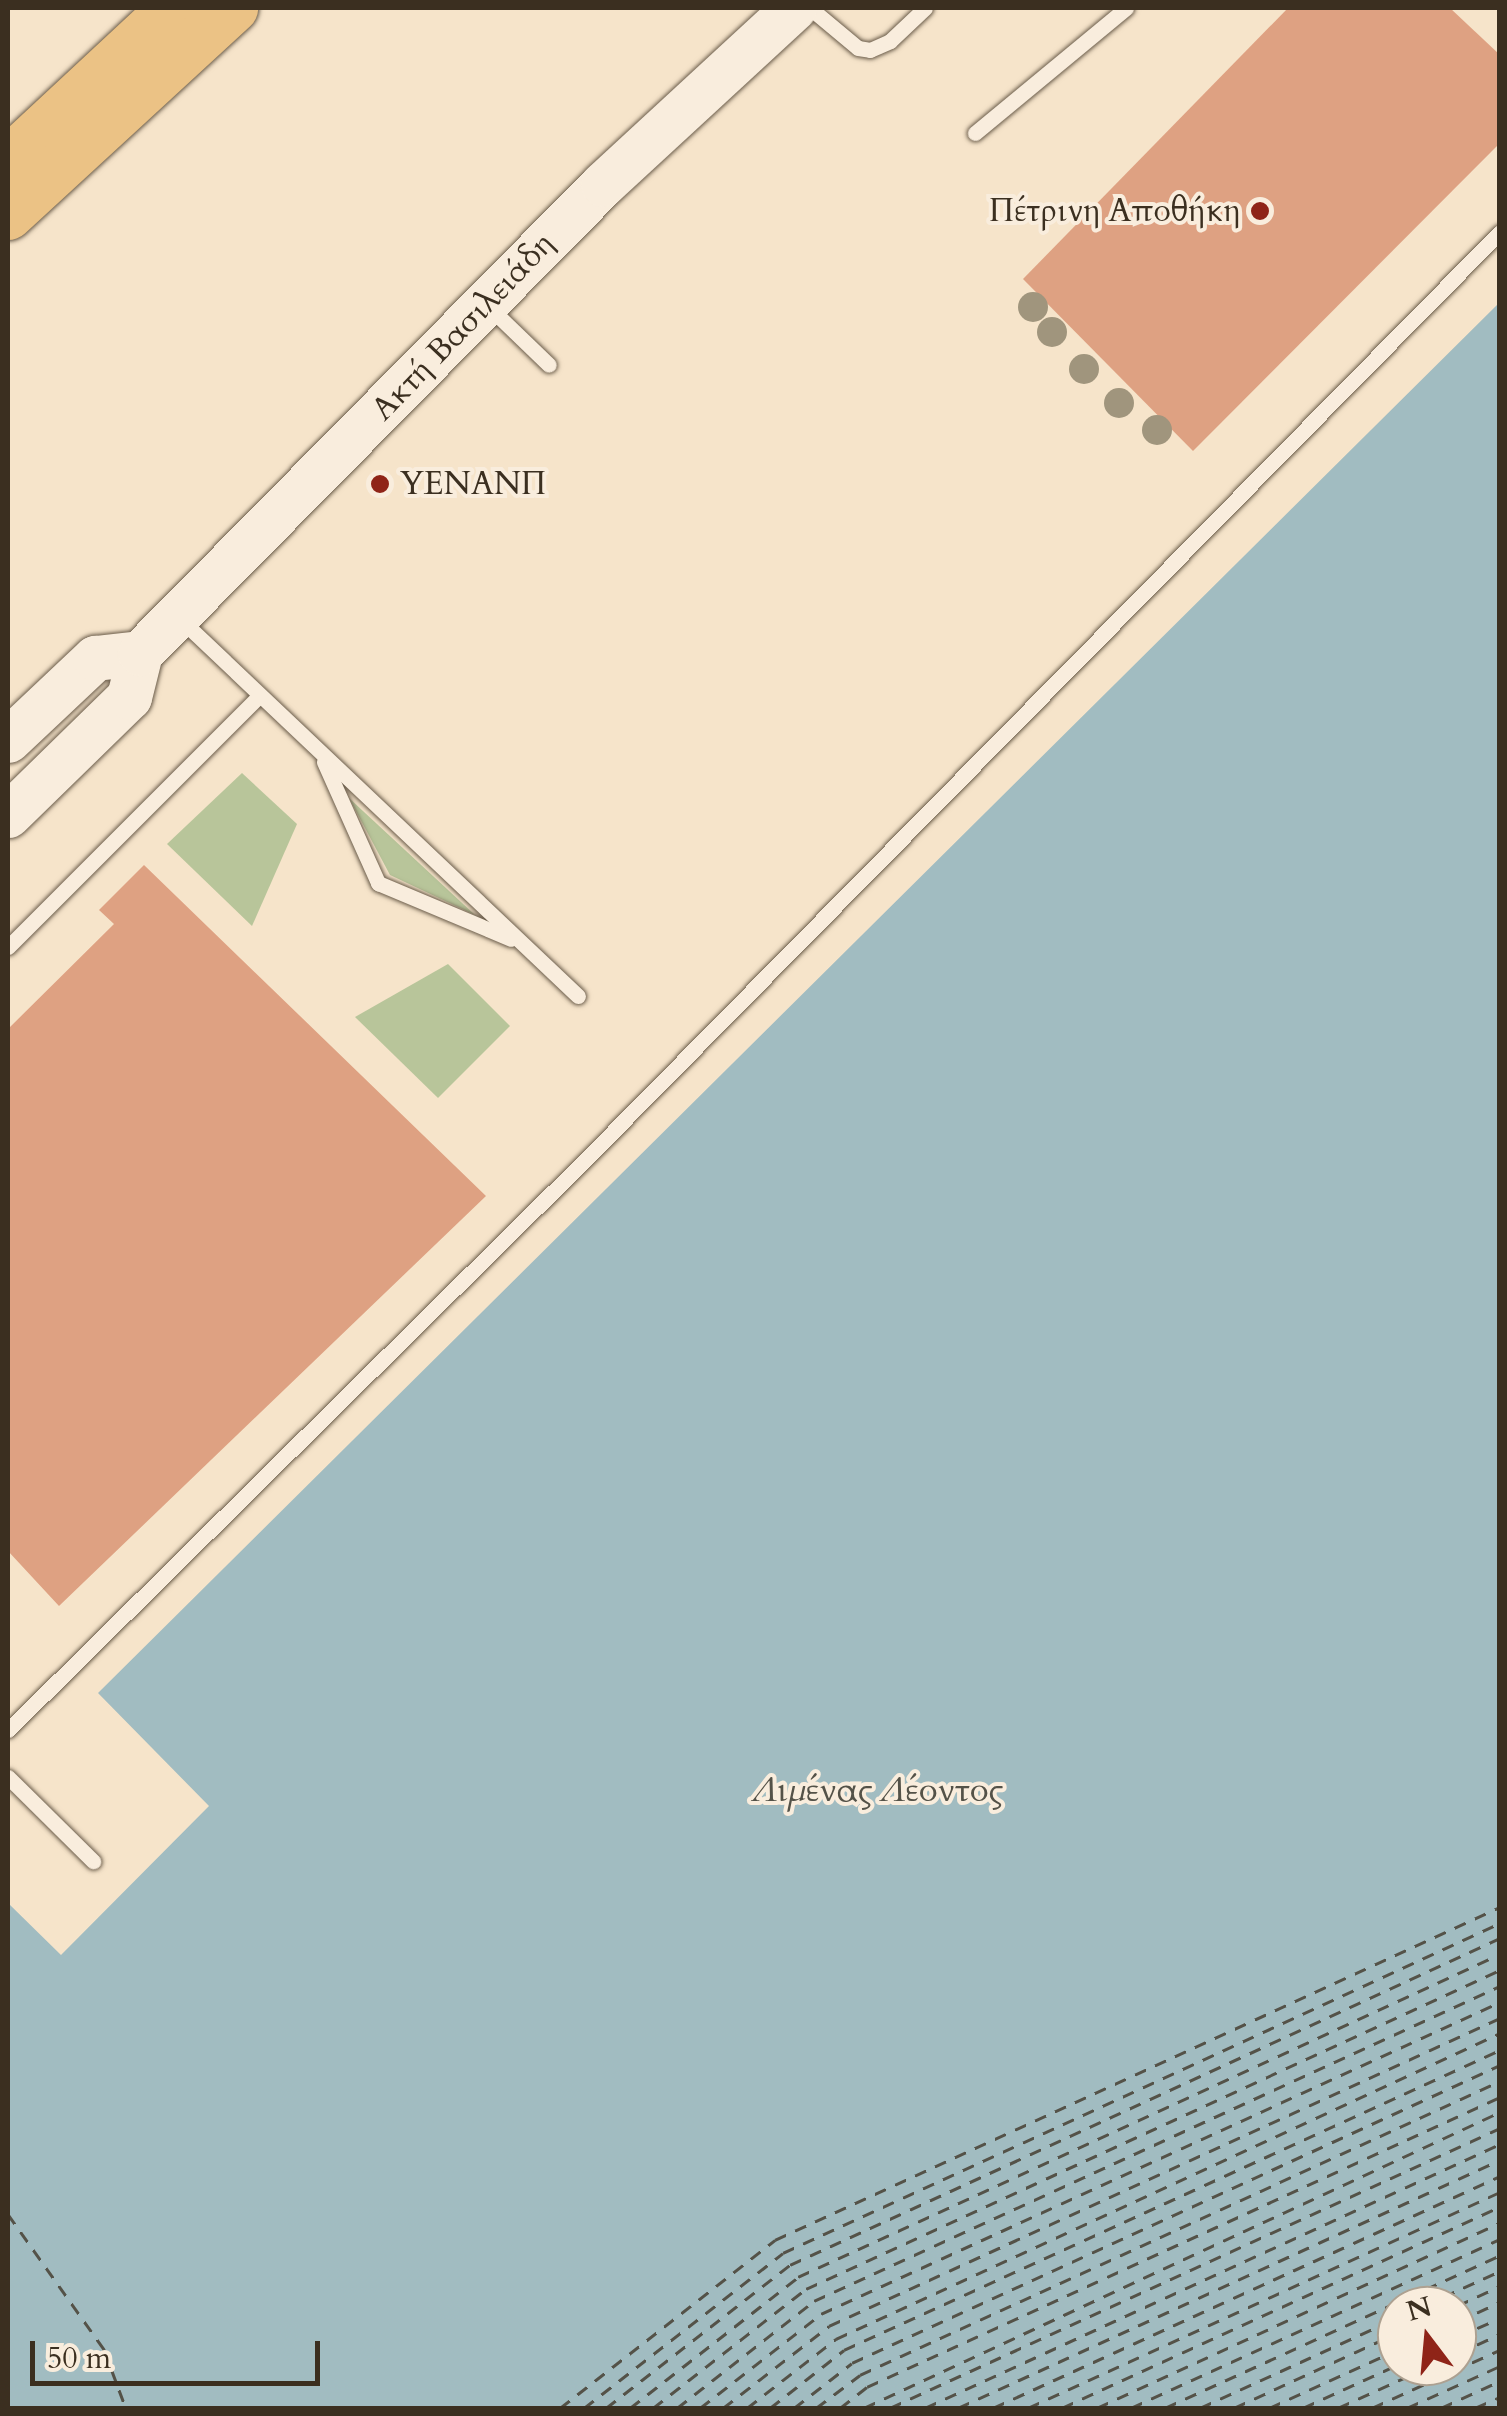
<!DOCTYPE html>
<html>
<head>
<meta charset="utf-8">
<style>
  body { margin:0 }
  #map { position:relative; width:1507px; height:2416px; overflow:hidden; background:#f6e4ca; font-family:Cardo,serif }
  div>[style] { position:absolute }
  .green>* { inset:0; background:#b8c59a }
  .water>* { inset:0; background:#a1bcc1 }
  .ferry>* { height:2.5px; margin-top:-1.25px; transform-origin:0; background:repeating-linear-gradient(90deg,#545248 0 12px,transparent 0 22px) }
  .building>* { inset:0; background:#dea182 }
  .roads { filter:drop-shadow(0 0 2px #6a5c4a) drop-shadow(0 0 2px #6a5c4a) }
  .lane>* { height:15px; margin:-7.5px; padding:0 7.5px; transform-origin:7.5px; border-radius:7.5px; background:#f9eddd }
  .secondary>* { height:45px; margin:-22.5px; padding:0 22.5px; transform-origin:22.5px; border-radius:22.5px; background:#f9eddd }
  .primary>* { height:50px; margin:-25px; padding:0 25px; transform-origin:25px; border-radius:25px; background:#ebc285 }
  .trees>* { width:30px; height:30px; margin:-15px; border-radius:50%; background:#a0957d }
  .dots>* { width:28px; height:28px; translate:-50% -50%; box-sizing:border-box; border:5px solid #f9eddd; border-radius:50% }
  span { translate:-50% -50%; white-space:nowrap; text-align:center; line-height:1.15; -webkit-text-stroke:8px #f9eddd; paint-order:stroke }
  .poi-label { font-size:32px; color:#3b2f20 }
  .right { translate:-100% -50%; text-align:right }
  .left { translate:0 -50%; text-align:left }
  .street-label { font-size:32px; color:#3b2f20 }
  .water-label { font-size:35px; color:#545248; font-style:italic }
  .frame { position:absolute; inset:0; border:10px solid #3b2f20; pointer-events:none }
  .north { position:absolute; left:1377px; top:2286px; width:100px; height:100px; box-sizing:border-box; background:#f9eddd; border:2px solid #ada191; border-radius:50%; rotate:344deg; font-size:28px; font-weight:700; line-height:40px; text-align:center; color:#3b2f20 }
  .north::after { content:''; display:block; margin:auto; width:35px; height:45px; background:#8f2418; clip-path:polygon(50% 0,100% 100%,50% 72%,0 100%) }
  .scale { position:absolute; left:30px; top:2341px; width:290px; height:45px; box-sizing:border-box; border:5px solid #3b2f20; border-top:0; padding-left:12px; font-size:30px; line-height:35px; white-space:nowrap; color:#3b2f20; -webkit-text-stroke:8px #f9eddd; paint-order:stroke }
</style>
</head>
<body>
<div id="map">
  <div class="green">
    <div style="clip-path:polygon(242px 773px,297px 824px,252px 926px,167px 844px)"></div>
    <div style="clip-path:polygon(349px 798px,475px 915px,390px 875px)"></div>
    <div style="clip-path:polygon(448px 964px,510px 1026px,438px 1098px,355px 1017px)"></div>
  </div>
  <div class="water">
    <div style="clip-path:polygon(evenodd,1499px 303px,1499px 2408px,8px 2408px,8px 1903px,61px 1955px,209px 1806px,98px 1693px,1499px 303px,1397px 2306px,1457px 2306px,1457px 2366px,1397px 2366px,1397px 2306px)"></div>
  </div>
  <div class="ferry">
    <div style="left:8px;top:2214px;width:166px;rotate:54.6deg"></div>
    <div style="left:104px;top:2349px;width:63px;rotate:69.6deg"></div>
    <div style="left:1423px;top:2306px;width:85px;rotate:-24.4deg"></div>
    <div style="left:1457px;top:2306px;width:47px;rotate:-24.9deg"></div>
    <div style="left:1457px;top:2322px;width:47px;rotate:-24.9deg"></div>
    <div style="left:1457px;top:2337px;width:47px;rotate:-23.8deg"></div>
    <div style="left:1457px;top:2354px;width:47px;rotate:-24.9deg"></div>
    <div style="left:560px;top:2408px;width:273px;rotate:-38deg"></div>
    <div style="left:775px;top:2240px;width:798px;rotate:-24.67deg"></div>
    <div style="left:584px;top:2408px;width:252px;rotate:-37.9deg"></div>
    <div style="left:783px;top:2253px;width:789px;rotate:-24.71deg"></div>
    <div style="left:606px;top:2408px;width:233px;rotate:-37.9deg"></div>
    <div style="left:790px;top:2265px;width:782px;rotate:-24.73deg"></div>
    <div style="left:630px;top:2408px;width:213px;rotate:-37.9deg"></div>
    <div style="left:798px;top:2277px;width:773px;rotate:-24.71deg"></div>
    <div style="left:653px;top:2408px;width:194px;rotate:-37.9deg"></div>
    <div style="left:806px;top:2289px;width:764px;rotate:-24.69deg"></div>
    <div style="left:677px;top:2408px;width:174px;rotate:-38deg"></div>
    <div style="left:814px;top:2301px;width:755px;rotate:-24.66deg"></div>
    <div style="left:700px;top:2408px;width:153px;rotate:-37.8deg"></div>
    <div style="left:821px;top:2314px;width:747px;rotate:-24.68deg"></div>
    <div style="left:723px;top:2408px;width:134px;rotate:-37.7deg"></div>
    <div style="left:829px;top:2326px;width:738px;rotate:-24.66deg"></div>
    <div style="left:747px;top:2408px;width:113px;rotate:-37.8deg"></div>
    <div style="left:836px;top:2339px;width:731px;rotate:-24.74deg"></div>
    <div style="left:770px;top:2408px;width:94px;rotate:-38.1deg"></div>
    <div style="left:844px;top:2350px;width:721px;rotate:-24.58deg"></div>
    <div style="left:794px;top:2408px;width:73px;rotate:-37.8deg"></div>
    <div style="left:852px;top:2363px;width:713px;rotate:-24.7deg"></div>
    <div style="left:816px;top:2408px;width:55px;rotate:-36.9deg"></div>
    <div style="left:860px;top:2375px;width:704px;rotate:-24.67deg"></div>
    <div style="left:840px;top:2408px;width:34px;rotate:-38deg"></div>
    <div style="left:867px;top:2387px;width:696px;rotate:-24.61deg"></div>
    <div style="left:864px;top:2408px;width:702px;rotate:-24.96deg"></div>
    <div style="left:890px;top:2408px;width:671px;rotate:-24.66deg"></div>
    <div style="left:925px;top:2408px;width:633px;rotate:-24.66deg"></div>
    <div style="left:958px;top:2408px;width:596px;rotate:-24.59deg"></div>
    <div style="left:993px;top:2408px;width:558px;rotate:-24.59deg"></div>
    <div style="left:1028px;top:2408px;width:519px;rotate:-24.59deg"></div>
    <div style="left:1062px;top:2408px;width:482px;rotate:-24.7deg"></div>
    <div style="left:1097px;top:2408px;width:443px;rotate:-24.7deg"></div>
    <div style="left:1131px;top:2408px;width:406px;rotate:-24.6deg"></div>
    <div style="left:1165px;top:2408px;width:368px;rotate:-24.5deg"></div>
    <div style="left:1200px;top:2408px;width:217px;rotate:-24.6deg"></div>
    <div style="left:1234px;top:2408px;width:179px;rotate:-24.7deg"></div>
    <div style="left:1269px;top:2408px;width:141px;rotate:-24.4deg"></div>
    <div style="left:1303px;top:2408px;width:103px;rotate:-24.6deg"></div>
    <div style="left:1338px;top:2408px;width:101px;rotate:-24.5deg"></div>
    <div style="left:1372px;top:2408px;width:141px;rotate:-24.4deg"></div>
    <div style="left:1407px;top:2408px;width:102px;rotate:-24.3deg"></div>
    <div style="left:1441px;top:2408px;width:65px;rotate:-24.6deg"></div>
    <div style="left:1475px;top:2408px;width:27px;rotate:-24deg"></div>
  </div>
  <div class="building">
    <div style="clip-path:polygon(1288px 8px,1450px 8px,1500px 55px,1500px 143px,1193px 451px,1023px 279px)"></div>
    <div style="clip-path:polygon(144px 865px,486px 1196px,59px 1606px,8px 1551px,8px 1029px,114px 924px,99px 910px)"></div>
  </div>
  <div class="roads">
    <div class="lane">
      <div style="left:810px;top:8px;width:62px;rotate:39.8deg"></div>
      <div style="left:858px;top:48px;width:12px;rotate:9deg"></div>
      <div style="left:870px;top:50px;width:22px;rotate:-24deg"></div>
      <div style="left:890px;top:41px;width:48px;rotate:-43.3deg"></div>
      <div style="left:975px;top:133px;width:196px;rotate:-39.6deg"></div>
      <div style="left:489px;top:307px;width:83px;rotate:44deg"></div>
      <div style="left:178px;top:617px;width:551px;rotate:43.46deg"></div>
      <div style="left:324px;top:762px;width:133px;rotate:65.9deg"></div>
      <div style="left:378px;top:883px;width:144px;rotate:22.8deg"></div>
      <div style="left:8px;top:947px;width:355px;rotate:-45deg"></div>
      <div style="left:8px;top:1730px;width:814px;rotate:-44.65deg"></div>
      <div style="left:587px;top:1158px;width:1300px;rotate:-45.41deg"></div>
      <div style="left:8px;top:1777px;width:120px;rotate:44.7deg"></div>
    </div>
    <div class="secondary">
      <div style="left:8px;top:740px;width:120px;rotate:-43.3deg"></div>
      <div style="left:95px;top:658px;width:45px;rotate:-6.3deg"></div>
      <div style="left:8px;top:815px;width:169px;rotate:-44.3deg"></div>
      <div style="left:129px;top:697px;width:45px;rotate:-76deg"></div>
      <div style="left:140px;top:653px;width:659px;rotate:-45.37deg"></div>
      <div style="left:603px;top:184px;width:260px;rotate:-42.7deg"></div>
    </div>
    <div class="primary">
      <div style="left:8px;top:162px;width:226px;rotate:-42.9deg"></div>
      <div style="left:8px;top:215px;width:306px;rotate:-42.6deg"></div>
    </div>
  </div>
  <div class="trees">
    <div style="left:1033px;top:307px"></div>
    <div style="left:1052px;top:332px"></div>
    <div style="left:1084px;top:369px"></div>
    <div style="left:1119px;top:403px"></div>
    <div style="left:1157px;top:430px"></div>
  </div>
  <div class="dots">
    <div style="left:1260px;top:211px;background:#8f2418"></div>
    <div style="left:380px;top:484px;background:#8f2418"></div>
  </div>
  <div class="poi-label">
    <span class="right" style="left:1240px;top:211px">Πέτρινη Αποθήκη</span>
    <span class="left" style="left:400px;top:484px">ΥΕΝΑΝΠ</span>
  </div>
  <div class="street-label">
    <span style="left:463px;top:327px;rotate:-46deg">Ακτή Βασιλειάδη</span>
  </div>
  <div class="water-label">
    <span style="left:879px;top:1790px">Λιμένας Λέοντος</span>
  </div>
  <div class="frame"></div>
  <div class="north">N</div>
  <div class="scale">50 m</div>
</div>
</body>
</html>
